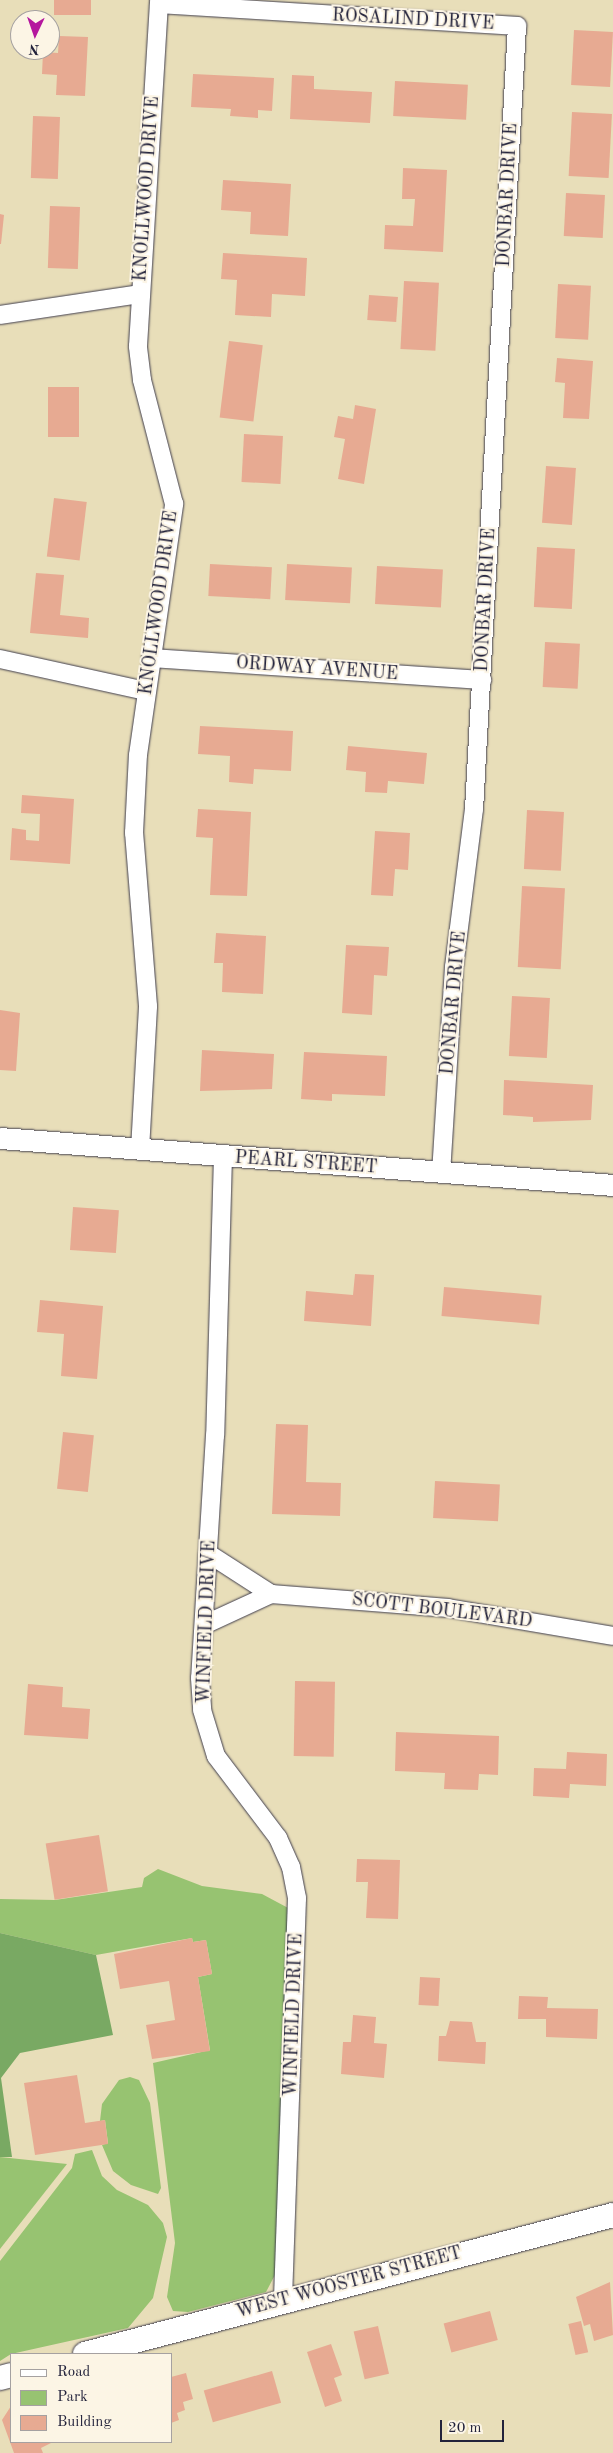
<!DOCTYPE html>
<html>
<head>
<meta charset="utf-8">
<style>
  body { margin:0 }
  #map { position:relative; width:613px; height:2453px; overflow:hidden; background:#e8deb9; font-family:"Old Standard TT",serif }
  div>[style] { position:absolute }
  .green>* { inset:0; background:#97c371 }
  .forest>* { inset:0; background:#79a963 }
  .building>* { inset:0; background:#e7aa92; transform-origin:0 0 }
  .roads { filter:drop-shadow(0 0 1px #403e4e) drop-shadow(0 0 1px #403e4e) }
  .minor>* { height:18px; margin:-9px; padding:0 9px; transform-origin:9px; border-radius:9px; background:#fff }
  .tertiary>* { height:21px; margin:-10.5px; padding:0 10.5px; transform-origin:10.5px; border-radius:10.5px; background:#fff }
  .secondary>* { height:24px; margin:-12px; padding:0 12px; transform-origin:12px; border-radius:12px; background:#fff }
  span { translate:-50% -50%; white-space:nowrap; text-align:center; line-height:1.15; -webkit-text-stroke:4px #fcf5e5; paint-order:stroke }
  .street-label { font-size:18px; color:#22223b }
  .legend { position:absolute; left:10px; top:2353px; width:162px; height:90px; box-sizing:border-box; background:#fcf5e5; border:1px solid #a5a1a1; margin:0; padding:6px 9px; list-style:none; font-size:15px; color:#22223b }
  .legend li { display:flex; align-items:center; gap:10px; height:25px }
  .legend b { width:25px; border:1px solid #a5a1a1 }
  .north { position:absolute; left:10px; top:10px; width:50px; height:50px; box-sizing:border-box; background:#fcf5e5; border:1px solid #a5a1a1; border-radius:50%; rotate:183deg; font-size:14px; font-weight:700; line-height:20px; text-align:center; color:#22223b }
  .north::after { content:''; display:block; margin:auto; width:18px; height:22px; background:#b5179e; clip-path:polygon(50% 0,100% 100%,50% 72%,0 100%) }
  .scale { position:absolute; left:440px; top:2420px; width:64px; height:22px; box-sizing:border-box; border:2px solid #22223b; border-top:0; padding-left:6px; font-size:15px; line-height:18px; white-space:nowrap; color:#22223b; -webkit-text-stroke:4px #fcf5e5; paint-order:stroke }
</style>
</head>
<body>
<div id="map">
  <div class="green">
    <div style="clip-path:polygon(158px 1869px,202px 1886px,262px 1894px,290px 1909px,276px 2273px,266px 2292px,188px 2312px,173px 2311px,167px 2297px,175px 2243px,153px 2063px,210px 2050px,198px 1977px,212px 1974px,206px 1940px,193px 1942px,192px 1938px,96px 1955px,0 1933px,0 1899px,55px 1900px,142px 1887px,144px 1878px)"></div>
    <div style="clip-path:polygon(130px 2077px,139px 2080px,150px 2103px,161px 2188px,158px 2194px,131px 2185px,113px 2171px,102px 2145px,108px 2143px,105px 2120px,100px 2121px,102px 2104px,119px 2080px)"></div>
    <div style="clip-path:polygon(92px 2150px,102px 2176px,117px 2190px,148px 2205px,163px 2223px,167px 2237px,153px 2298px,128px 2328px,11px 2354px,0 2361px,0 2261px,72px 2168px,75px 2154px)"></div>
    <div style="clip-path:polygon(0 2157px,67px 2164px,0 2249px)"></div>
  </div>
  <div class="forest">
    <div style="clip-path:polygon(0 1933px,96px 1955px,113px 2035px,20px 2053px,1px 2078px,12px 2157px,0 2157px)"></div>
  </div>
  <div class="building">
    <div style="left:54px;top:0;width:37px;height:15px"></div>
    <div style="left:574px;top:30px;width:39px;height:55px;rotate:3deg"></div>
    <div style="clip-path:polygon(59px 36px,88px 37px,85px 96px,56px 95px,57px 75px,42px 74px,43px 52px,58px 53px)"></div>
    <div style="clip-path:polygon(193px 74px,274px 78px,272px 111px,258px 110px,258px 118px,230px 116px,231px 109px,191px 107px)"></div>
    <div style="clip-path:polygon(292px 75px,314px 76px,314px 89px,372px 92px,370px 123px,290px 119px)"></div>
    <div style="left:395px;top:81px;width:73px;height:35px;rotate:3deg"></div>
    <div style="left:572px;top:112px;width:40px;height:64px;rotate:3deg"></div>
    <div style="left:33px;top:116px;width:27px;height:62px;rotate:2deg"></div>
    <div style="clip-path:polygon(403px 168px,447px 170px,443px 252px,384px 249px,385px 225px,413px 226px,415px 199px,402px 199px)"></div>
    <div style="clip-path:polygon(223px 180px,291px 184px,288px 236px,250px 234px,251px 212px,221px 210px)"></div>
    <div style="left:566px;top:193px;width:39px;height:43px;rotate:3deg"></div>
    <div style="left:50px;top:206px;width:30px;height:62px;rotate:2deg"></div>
    <div style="clip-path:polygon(0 214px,4px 215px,1px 244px,0 244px)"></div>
    <div style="clip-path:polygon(223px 253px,307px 258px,305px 296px,272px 294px,271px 317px,235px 315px,237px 280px,221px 279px)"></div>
    <div style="left:404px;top:281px;width:35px;height:68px;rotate:3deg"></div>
    <div style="left:558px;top:284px;width:33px;height:54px;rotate:3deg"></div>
    <div style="left:369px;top:295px;width:29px;height:25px;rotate:4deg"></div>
    <div style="left:229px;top:341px;width:34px;height:77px;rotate:7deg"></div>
    <div style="clip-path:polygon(557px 358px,593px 361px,589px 419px,563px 418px,565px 383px,555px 382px)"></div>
    <div style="left:48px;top:387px;width:31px;height:50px"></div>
    <div style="clip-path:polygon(355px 405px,376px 409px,364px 484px,338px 479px,345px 439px,334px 437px,338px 416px,353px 419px)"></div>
    <div style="left:244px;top:434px;width:39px;height:48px;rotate:3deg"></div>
    <div style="left:546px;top:466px;width:30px;height:57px;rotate:4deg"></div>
    <div style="left:54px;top:498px;width:33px;height:59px;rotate:7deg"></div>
    <div style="left:537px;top:547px;width:38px;height:60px;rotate:3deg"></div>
    <div style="left:210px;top:564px;width:62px;height:32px;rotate:3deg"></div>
    <div style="left:287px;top:564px;width:65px;height:36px;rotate:3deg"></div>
    <div style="left:377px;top:566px;width:66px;height:38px;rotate:3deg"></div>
    <div style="clip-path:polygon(36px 573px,64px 575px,60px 615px,89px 618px,88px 638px,30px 633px)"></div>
    <div style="left:545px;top:642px;width:35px;height:45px;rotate:3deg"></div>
    <div style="clip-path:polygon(200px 726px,293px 731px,291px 771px,254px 769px,253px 784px,229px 782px,230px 756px,198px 754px)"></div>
    <div style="clip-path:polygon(348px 746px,427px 753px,424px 784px,388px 781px,387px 793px,365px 792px,366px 772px,346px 770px)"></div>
    <div style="clip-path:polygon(22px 795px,74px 799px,70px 864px,10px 860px,12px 828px,26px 830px,26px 840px,39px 841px,40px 814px,21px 813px)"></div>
    <div style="clip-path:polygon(198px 809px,251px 812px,247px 896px,210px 895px,213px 838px,196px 837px)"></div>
    <div style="left:527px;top:810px;width:37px;height:59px;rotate:3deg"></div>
    <div style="clip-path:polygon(375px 831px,410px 833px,408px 870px,395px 869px,393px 896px,371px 895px)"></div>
    <div style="left:522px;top:886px;width:43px;height:81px;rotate:3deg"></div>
    <div style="clip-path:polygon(216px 933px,266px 936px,263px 994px,222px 992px,223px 963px,214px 963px)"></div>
    <div style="clip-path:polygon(346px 945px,389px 947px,387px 976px,374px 975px,372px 1015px,342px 1013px)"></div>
    <div style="left:512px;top:996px;width:38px;height:60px;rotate:3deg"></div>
    <div style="clip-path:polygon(0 1010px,20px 1013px,16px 1071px,0 1070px)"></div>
    <div style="clip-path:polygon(202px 1050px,274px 1054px,272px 1089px,200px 1091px)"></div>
    <div style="clip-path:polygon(304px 1052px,387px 1056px,385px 1096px,332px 1094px,332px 1101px,301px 1099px)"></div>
    <div style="clip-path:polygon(504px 1080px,593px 1085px,591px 1120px,533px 1122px,533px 1117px,503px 1115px)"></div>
    <div style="left:73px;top:1207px;width:46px;height:43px;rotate:4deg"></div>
    <div style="clip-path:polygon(355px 1274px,374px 1275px,371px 1326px,304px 1321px,306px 1291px,353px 1295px)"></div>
    <div style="left:444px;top:1287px;width:98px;height:29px;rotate:5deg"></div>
    <div style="clip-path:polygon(40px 1300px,103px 1306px,97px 1379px,61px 1376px,64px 1334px,37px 1332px)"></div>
    <div style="clip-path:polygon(276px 1424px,308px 1425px,306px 1482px,341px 1483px,340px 1516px,272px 1514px)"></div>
    <div style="left:63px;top:1432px;width:31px;height:57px;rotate:6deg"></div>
    <div style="left:435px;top:1481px;width:65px;height:37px;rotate:3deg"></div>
    <div style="left:295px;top:1681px;width:40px;height:75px;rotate:1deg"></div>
    <div style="clip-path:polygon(28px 1684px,63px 1687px,62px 1707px,90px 1709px,88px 1739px,24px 1735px)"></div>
    <div style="clip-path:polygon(396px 1732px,499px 1736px,498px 1775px,479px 1774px,478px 1790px,444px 1789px,445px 1773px,395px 1771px)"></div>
    <div style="clip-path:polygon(567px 1752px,607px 1754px,606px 1786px,570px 1784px,569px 1798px,533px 1796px,534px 1768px,566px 1769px)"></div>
    <div style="left:99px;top:1835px;width:57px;height:54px;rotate:81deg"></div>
    <div style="clip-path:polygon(357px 1859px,400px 1860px,398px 1919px,366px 1918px,368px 1882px,356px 1882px)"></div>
    <div style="clip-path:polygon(192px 1938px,193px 1942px,206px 1940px,212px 1974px,198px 1977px,210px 2051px,152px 2059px,146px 2025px,175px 2020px,169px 1981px,120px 1989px,114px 1954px)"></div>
    <div style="left:420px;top:1977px;width:20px;height:28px;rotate:3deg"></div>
    <div style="clip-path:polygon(519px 1996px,548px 1997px,547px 2008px,598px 2009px,597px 2039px,546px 2037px,546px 2019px,518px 2019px)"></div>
    <div style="clip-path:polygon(353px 2015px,376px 2017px,374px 2043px,387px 2044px,384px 2078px,341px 2074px,343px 2042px,351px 2042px)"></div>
    <div style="clip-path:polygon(450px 2021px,472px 2022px,476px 2042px,486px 2042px,485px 2064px,438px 2061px,439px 2036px,446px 2036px)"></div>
    <div style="clip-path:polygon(77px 2075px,85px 2123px,105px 2120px,108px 2144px,35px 2155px,24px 2083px)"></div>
    <div style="clip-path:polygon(610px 2282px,613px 2335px,594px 2341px,590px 2324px,584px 2326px,576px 2297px)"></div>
    <div style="left:490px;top:2311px;width:30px;height:48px;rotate:75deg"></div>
    <div style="left:581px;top:2321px;width:32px;height:13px;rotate:77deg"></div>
    <div style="left:378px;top:2326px;width:49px;height:25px;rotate:77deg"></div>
    <div style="clip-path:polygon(331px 2344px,342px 2375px,334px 2378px,342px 2401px,325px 2407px,307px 2352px)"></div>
    <div style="left:272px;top:2371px;width:33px;height:71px;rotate:74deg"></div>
    <div style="clip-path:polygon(186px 2373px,193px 2399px,183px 2402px,185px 2410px,177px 2413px,179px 2420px,171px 2423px,171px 2377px)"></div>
    <div style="clip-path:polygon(11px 2406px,11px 2442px,53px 2442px,41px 2448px,43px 2453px,14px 2453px,2px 2420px)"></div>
  </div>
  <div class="roads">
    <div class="minor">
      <div style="left:159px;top:4px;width:359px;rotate:3.5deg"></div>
      <div style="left:517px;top:26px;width:784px;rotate:93.14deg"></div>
      <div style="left:474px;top:809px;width:159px;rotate:97.2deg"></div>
      <div style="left:454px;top:967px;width:206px;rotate:93.6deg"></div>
      <div style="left:0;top:315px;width:142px;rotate:-8.5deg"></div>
      <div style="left:151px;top:658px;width:332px;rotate:3.8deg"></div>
      <div style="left:0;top:659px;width:148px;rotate:12.4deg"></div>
      <div style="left:140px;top:1150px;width:144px;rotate:-86.8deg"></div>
      <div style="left:148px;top:1006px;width:174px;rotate:-94.6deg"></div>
      <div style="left:134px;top:833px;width:78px;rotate:-87.1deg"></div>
      <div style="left:138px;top:755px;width:254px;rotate:-81.8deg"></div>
      <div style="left:174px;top:504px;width:128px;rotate:-104.5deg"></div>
      <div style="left:142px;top:380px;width:34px;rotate:-97deg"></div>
      <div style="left:138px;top:346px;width:347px;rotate:-86.5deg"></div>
      <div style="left:223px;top:1156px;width:279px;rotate:91.6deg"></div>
      <div style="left:215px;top:1435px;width:243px;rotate:93.5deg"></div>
      <div style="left:200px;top:1678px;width:32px;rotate:86deg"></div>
      <div style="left:202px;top:1710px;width:48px;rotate:73.1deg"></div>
      <div style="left:216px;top:1756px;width:103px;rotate:52.9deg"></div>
      <div style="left:278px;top:1838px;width:32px;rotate:66deg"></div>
      <div style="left:291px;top:1867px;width:32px;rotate:79deg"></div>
      <div style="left:297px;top:1898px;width:403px;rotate:92deg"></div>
      <div style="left:271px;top:1594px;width:178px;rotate:4.5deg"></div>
      <div style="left:448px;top:1608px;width:167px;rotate:9.6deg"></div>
      <div style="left:206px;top:1624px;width:72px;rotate:-24.8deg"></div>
      <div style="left:271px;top:1594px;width:74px;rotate:-147.2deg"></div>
    </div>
    <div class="tertiary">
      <div style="left:0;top:1138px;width:615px;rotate:4.38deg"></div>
    </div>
    <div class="secondary">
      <div style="left:85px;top:2354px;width:546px;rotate:-14.75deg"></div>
      <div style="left:0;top:2378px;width:11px;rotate:-15deg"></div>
    </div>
  </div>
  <div class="street-label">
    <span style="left:413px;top:20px;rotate:3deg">ROSALIND DRIVE</span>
    <span style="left:147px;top:189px;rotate:-86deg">KNOLLWOOD DRIVE</span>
    <span style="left:508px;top:195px;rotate:-87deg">DONBAR DRIVE</span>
    <span style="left:486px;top:600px;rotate:-87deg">DONBAR DRIVE</span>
    <span style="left:159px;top:603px;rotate:-82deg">KNOLLWOOD DRIVE</span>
    <span style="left:317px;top:669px;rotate:4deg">ORDWAY AVENUE</span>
    <span style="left:454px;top:1003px;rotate:-85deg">DONBAR DRIVE</span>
    <span style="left:306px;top:1163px;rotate:4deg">PEARL STREET</span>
    <span style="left:442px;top:1611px;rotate:7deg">SCOTT BOULEVARD</span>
    <span style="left:207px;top:1622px;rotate:-88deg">WINFIELD DRIVE</span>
    <span style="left:294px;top:2015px;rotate:-88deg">WINFIELD DRIVE</span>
    <span style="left:349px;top:2283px;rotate:-15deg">WEST WOOSTER STREET</span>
  </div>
  <ul class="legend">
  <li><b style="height:6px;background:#fff"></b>Road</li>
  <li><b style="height:14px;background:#97c371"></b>Park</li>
  <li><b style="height:14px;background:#e7aa92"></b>Building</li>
  </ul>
  <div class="north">N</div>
  <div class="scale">20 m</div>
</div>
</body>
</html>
